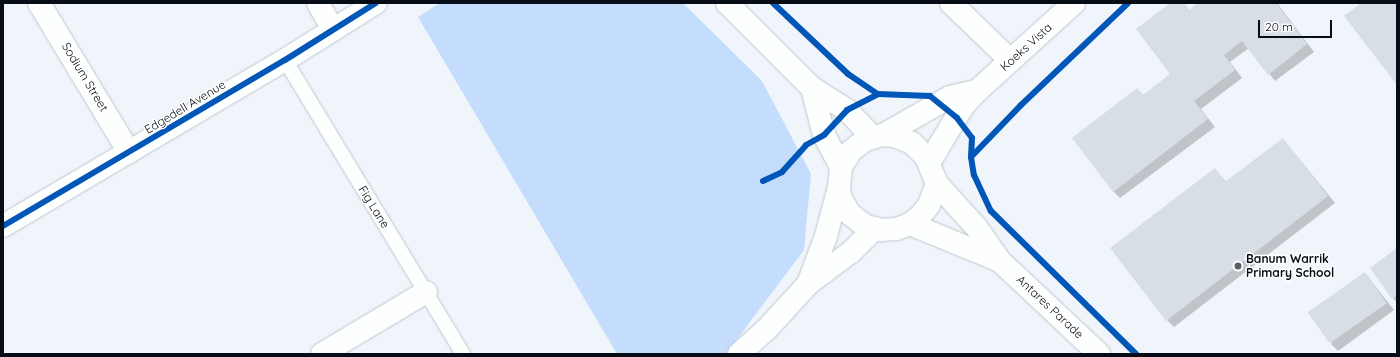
<!DOCTYPE html>
<html>
<head>
<meta charset="utf-8">
<style>
  body { margin:0 }
  #map { position:relative; width:1400px; height:357px; overflow:hidden; background:#f0f5fb; font-family:Quicksand,sans-serif }
  div>[style] { position:absolute }
  .green>* { inset:0; background:#c4ddfd }
  .shadow>* { inset:0; background:#0003 }
  .building>* { inset:0; background:#d8dee6; transform-origin:0 0 }
  .roads { filter:drop-shadow(0 0 1px #c1c7cf) drop-shadow(0 0 1px #c1c7cf) }
  .lane>* { height:14px; margin:-7px; padding:0 7px; transform-origin:7px; border-radius:7px; background:#fdfefe }
  .street>* { height:22px; margin:-11px; padding:0 11px; transform-origin:11px; border-radius:11px; background:#fdfefe }
  .secondary>* { height:22px; margin:-11px; padding:0 11px; transform-origin:11px; border-radius:11px; background:#fdfefe }
  .cycleway>* { height:6px; margin:-3px; padding:0 3px; transform-origin:3px; border-radius:3px; background:#0057b8 }
  .dots>* { width:11px; height:11px; translate:-50% -50%; box-sizing:border-box; border:2px solid #fff; border-radius:50% }
  span { translate:-50% -50%; white-space:nowrap; text-align:center; line-height:1.15; -webkit-text-stroke:3px #fff; paint-order:stroke }
  .street-label { font-size:12px; color:#070d16 }
  .poi-label { font-size:12px; color:#070d16; font-weight:700 }
  .left { translate:0 -50%; text-align:left }
  .frame { position:absolute; inset:0; border:4px solid #070d16; pointer-events:none }
  .scale { position:absolute; left:1258px; top:20px; width:74px; height:18px; box-sizing:border-box; border:2px solid #070d16; border-top:0; padding-left:5px; font-size:12px; line-height:14px; white-space:nowrap; color:#070d16; -webkit-text-stroke:3px #fff; paint-order:stroke }
</style>
</head>
<body>
<div id="map">
  <div class="green">
    <div style="clip-path:polygon(440px 3px,683px 3px,762px 81px,811px 174px,804px 250px,726px 354px,617px 354px,418px 17px)"></div>
  </div>
  <div class="shadow">
    <div style="clip-path:polygon(1172px 3px,1184px 3px,1190px 11px,1200px 3px,1277px 3px,1314px 52px,1275px 81px,1249px 48px,1230px 62px,1242px 78px,1201px 109px,1215px 127px,1120px 198px,1113px 191px,1137px 89px,1144px 96px,1171px 74px)"></div>
    <div style="clip-path:polygon(1283px 139px,1335px 203px,1174px 327px,1167px 320px,1215px 169px,1226px 182px)"></div>
    <div style="clip-path:polygon(1397px 249px,1397px 303px,1393px 298px)"></div>
    <div style="clip-path:polygon(1365px 273px,1394px 310px,1338px 351px,1331px 344px)"></div>
  </div>
  <div class="building">
    <div style="clip-path:polygon(1170px 3px,1184px 3px,1189px 10px,1198px 3px,1276px 3px,1307px 44px,1268px 75px,1242px 41px,1224px 55px,1235px 70px,1194px 101px,1208px 119px,1113px 192px,1072px 138px,1137px 88px,1143px 95px,1170px 74px,1136px 29px)"></div>
    <div style="clip-path:polygon(1361px 3px,1397px 3px,1397px 85px,1344px 16px)"></div>
    <div style="clip-path:polygon(1283px 138px,1328px 196px,1166px 321px,1110px 248px,1215px 168px,1225px 182px)"></div>
    <div style="clip-path:polygon(1397px 248px,1397px 295px,1392px 299px,1370px 268px)"></div>
    <div style="left:1365px;top:272px;width:38px;height:70px;rotate:55deg"></div>
  </div>
  <div class="roads">
    <div class="lane">
      <div style="left:285px;top:60px;width:344px;rotate:58.8deg"></div>
    </div>
    <div class="street">
      <div style="left:39px;top:3px;width:174px;rotate:58.9deg"></div>
      <div style="left:318px;top:3px;width:31px;rotate:61deg"></div>
      <div style="left:951px;top:3px;width:83px;rotate:44deg"></div>
      <div style="left:3px;top:226px;width:327px;rotate:-30.5deg"></div>
      <div style="left:285px;top:60px;width:107px;rotate:-32.1deg"></div>
      <div style="left:808px;top:284px;width:51px;rotate:-69.4deg"></div>
      <div style="left:826px;top:236px;width:51px;rotate:-75.1deg"></div>
      <div style="left:322px;top:354px;width:121px;rotate:-30.8deg"></div>
      <div style="left:739px;top:354px;width:36px;rotate:-42deg"></div>
      <div style="left:766px;top:330px;width:62px;rotate:-47.6deg"></div>
      <div style="left:808px;top:284px;width:54px;rotate:-36.7deg"></div>
      <div style="left:851px;top:252px;width:34px;rotate:-45deg"></div>
    </div>
    <div class="secondary">
      <div style="left:727px;top:3px;width:120px;rotate:45deg"></div>
      <div style="left:812px;top:88px;width:41px;rotate:32.2deg"></div>
      <div style="left:847px;top:110px;width:38px;rotate:47deg"></div>
      <div style="left:812px;top:88px;width:49px;rotate:75.7deg"></div>
      <div style="left:824px;top:135px;width:36px;rotate:62deg"></div>
      <div style="left:883px;top:135px;width:11px;rotate:5deg"></div>
      <div style="left:894px;top:136px;width:19px;rotate:21deg"></div>
      <div style="left:912px;top:143px;width:20px;rotate:45deg"></div>
      <div style="left:926px;top:157px;width:29px;rotate:68deg"></div>
      <div style="left:937px;top:184px;width:22px;rotate:111deg"></div>
      <div style="left:929px;top:205px;width:14px;rotate:129deg"></div>
      <div style="left:920px;top:216px;width:13px;rotate:141deg"></div>
      <div style="left:910px;top:224px;width:15px;rotate:160deg"></div>
      <div style="left:896px;top:229px;width:15px;rotate:176deg"></div>
      <div style="left:881px;top:230px;width:18px;rotate:-164deg"></div>
      <div style="left:864px;top:225px;width:18px;rotate:-142deg"></div>
      <div style="left:850px;top:214px;width:17px;rotate:-121deg"></div>
      <div style="left:841px;top:199px;width:10px;rotate:-101deg"></div>
      <div style="left:839px;top:189px;width:22px;rotate:-85deg"></div>
      <div style="left:841px;top:167px;width:19px;rotate:-58deg"></div>
      <div style="left:851px;top:151px;width:18px;rotate:-38deg"></div>
      <div style="left:865px;top:140px;width:19px;rotate:-16deg"></div>
      <div style="left:883px;top:135px;width:77px;rotate:-29.6deg"></div>
      <div style="left:950px;top:97px;width:28px;rotate:-13deg"></div>
      <div style="left:929px;top:163px;width:66px;rotate:-59.2deg"></div>
      <div style="left:963px;top:106px;width:21px;rotate:-47deg"></div>
      <div style="left:977px;top:91px;width:131px;rotate:-42.2deg"></div>
      <div style="left:937px;top:184px;width:59px;rotate:47.7deg"></div>
      <div style="left:977px;top:228px;width:40px;rotate:55.1deg"></div>
      <div style="left:1000px;top:261px;width:136px;rotate:43.2deg"></div>
      <div style="left:910px;top:224px;width:97px;rotate:22.3deg"></div>
    </div>
  </div>
  <div class="cycleway">
    <div style="left:773px;top:3px;width:103px;rotate:43.4deg"></div>
    <div style="left:848px;top:74px;width:36px;rotate:34deg"></div>
    <div style="left:878px;top:94px;width:52px;rotate:2.2deg"></div>
    <div style="left:930px;top:96px;width:35px;rotate:39deg"></div>
    <div style="left:957px;top:118px;width:25px;rotate:53deg"></div>
    <div style="left:972px;top:138px;width:19px;rotate:93deg"></div>
    <div style="left:971px;top:157px;width:18px;rotate:81deg"></div>
    <div style="left:974px;top:175px;width:40px;rotate:65deg"></div>
    <div style="left:991px;top:211px;width:204px;rotate:44.6deg"></div>
    <div style="left:971px;top:157px;width:71px;rotate:-46.1deg"></div>
    <div style="left:1020px;top:106px;width:149px;rotate:-43.6deg"></div>
    <div style="left:763px;top:181px;width:21px;rotate:-25deg"></div>
    <div style="left:782px;top:172px;width:36px;rotate:-48deg"></div>
    <div style="left:806px;top:145px;width:21px;rotate:-29deg"></div>
    <div style="left:824px;top:135px;width:34px;rotate:-47deg"></div>
    <div style="left:847px;top:110px;width:35px;rotate:-27deg"></div>
    <div style="left:3px;top:226px;width:327px;rotate:-30.5deg"></div>
    <div style="left:285px;top:60px;width:107px;rotate:-32.1deg"></div>
  </div>
  <div class="dots">
    <div style="left:1238px;top:266px;background:#595e66"></div>
  </div>
  <div class="street-label">
    <span style="left:1026px;top:47px;rotate:-42deg">Koeks Vista</span>
    <span style="left:85px;top:77px;rotate:59deg">Sodium Street</span>
    <span style="left:185px;top:107px;rotate:-31deg">Edgedell Avenue</span>
    <span style="left:374px;top:207px;rotate:58deg">Fig Lane</span>
    <span style="left:1050px;top:307px;rotate:43deg">Antares Parade</span>
  </div>
  <div class="poi-label">
    <span class="left" style="left:1246px;top:266px">Banum Warrik<br>Primary School</span>
  </div>
  <div class="frame"></div>
  <div class="scale">20 m</div>
</div>
</body>
</html>
